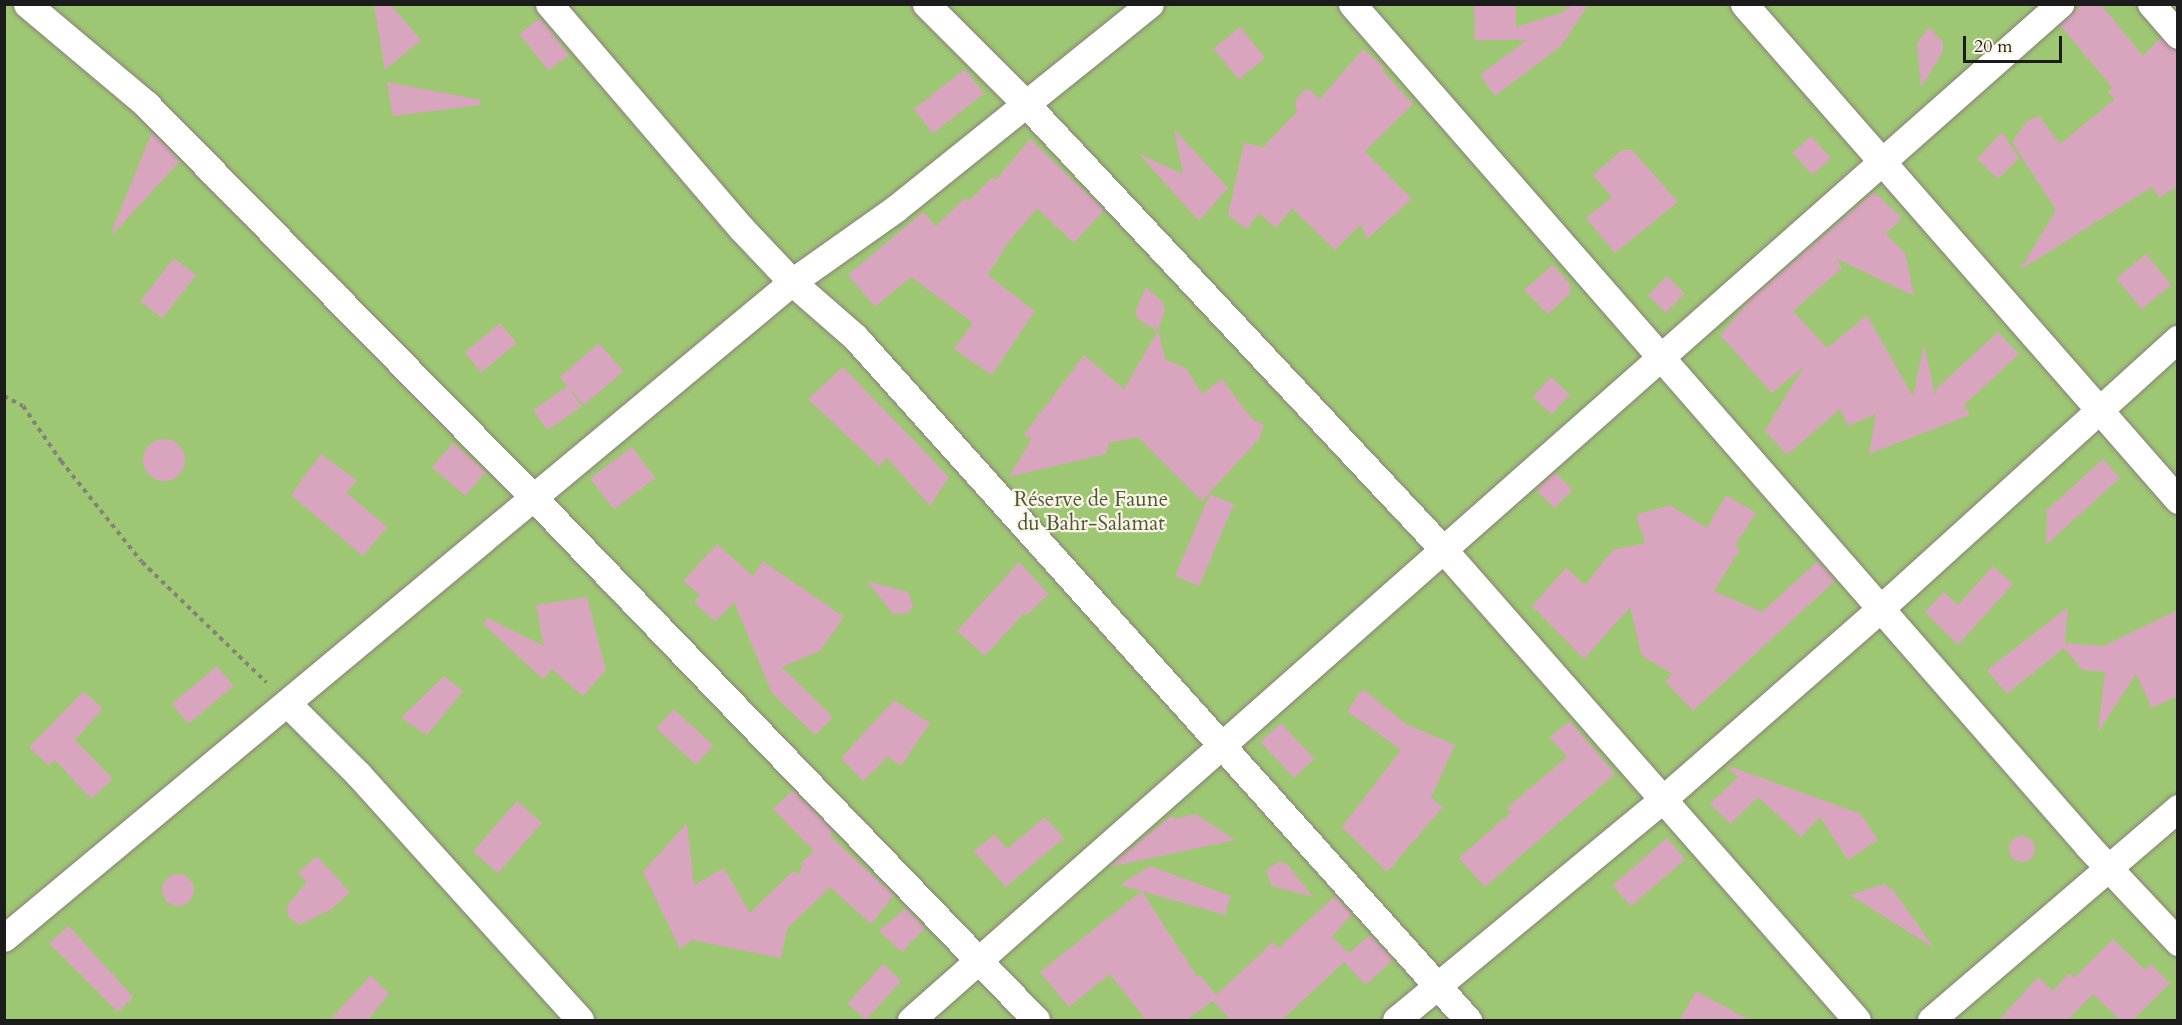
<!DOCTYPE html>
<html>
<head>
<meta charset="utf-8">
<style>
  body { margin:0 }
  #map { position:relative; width:2182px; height:1025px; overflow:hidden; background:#f2e9cf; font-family:Cardo,serif }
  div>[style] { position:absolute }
  .green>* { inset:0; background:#9ec774; transform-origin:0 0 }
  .building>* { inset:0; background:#d9a4bd; transform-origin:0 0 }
  .round { border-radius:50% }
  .path>* { height:4px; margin-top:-2px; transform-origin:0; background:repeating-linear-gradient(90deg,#878276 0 4.5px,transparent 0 9px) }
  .roads { filter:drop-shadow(0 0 2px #878276) drop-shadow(0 0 2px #878276) }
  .minor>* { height:27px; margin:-13.5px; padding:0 13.5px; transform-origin:13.5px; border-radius:13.5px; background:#fff }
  span { translate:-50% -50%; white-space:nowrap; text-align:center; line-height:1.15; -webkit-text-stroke:4.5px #fcf5e5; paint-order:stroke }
  .park-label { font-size:21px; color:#4a583b }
  .frame { position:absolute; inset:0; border:6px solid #1c1c1c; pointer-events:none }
  .scale { position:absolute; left:1963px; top:36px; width:99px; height:27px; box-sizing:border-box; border:3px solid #1c1c1c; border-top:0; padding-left:8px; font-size:18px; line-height:21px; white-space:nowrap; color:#1c1c1c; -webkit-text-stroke:4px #fcf5e5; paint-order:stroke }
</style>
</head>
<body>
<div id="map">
  <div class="green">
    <div style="left:5px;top:5px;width:2172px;height:1015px"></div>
  </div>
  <div class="building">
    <div style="clip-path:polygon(374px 4px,390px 4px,421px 40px,385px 70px)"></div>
    <div style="clip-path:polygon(1516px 4px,1516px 27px,1561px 13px,1573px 4px,1589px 4px,1561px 46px,1495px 96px,1480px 75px,1527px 40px,1475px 40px,1474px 5px)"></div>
    <div style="clip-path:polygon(2083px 4px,2101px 4px,2143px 56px,2160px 38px,2178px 50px,2178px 186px,2159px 198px,2152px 187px,2020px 270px,2056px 210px,2012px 142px,2027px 121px,2039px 116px,2060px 144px,2115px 99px,2108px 92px,2112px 87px,2060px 25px)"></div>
    <div style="left:540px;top:18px;width:47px;height:26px;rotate:52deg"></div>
    <div style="left:1240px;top:27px;width:40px;height:34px;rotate:51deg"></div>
    <div style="clip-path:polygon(1929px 27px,1943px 42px,1943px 51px,1921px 88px,1917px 43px)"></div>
    <div style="clip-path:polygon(1363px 49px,1384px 67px,1382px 70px,1413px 104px,1365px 151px,1412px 199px,1367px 239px,1361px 224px,1335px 250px,1292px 208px,1276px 228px,1259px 213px,1246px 229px,1228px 215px,1244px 143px,1263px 147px,1297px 112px,1295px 100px,1307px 88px,1320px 99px)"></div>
    <div style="left:965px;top:69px;width:31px;height:65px;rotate:52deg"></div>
    <div style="clip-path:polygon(387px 82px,481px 100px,480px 105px,393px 116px)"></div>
    <div style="clip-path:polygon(1174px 129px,1228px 188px,1199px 221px,1139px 154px,1183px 174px)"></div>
    <div style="clip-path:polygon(152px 132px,180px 161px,113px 234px,111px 233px)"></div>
    <div style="clip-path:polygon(2002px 132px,2019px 158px,1998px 179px,1977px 159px)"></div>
    <div style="left:1811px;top:136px;width:30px;height:25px;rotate:48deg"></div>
    <div style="clip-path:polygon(1030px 139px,1104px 210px,1074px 243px,1037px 208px,1007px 244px,988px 275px,1035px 311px,992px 375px,954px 349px,973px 323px,911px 277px,875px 307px,848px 275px,923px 212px,936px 226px,965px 198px,969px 201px,993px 177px,996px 180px)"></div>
    <div style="clip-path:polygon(1622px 150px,1632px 150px,1678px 202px,1615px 253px,1586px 218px,1612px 197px,1593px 175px)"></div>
    <div style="clip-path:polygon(1874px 192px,1902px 218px,1886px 234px,1905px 253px,1914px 296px,1836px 258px,1842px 268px,1793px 311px,1827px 348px,1867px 315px,1913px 397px,1924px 344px,1935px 396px,1936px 389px,1998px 332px,2019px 354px,1964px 405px,1970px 415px,1869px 454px,1876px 414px,1848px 426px,1840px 409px,1787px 455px,1765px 431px,1804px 366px,1772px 393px,1720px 335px,1750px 300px)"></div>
    <div style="left:2146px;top:254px;width:40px;height:38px;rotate:51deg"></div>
    <div style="left:174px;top:258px;width:28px;height:55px;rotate:38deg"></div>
    <div style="clip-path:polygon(1553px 265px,1570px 284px,1570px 294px,1548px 314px,1524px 290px)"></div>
    <div style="left:1667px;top:276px;width:25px;height:27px;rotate:45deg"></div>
    <div style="clip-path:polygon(1146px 287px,1163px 302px,1165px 311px,1157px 331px,1139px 320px,1135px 313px)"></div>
    <div style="left:500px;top:323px;width:26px;height:46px;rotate:50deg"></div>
    <div style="clip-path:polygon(1158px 331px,1166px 360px,1186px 368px,1202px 394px,1222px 379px,1252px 419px,1264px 425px,1259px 439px,1202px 501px,1138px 437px,1109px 443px,1106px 454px,1009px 477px,1032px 438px,1023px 436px,1084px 355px,1124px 389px)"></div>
    <div style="left:599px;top:343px;width:37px;height:52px;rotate:49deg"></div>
    <div style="clip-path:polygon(843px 367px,949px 477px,930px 506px,887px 458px,879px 466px,808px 399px)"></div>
    <div style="left:1551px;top:377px;width:26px;height:27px;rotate:43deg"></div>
    <div style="left:568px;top:386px;width:25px;height:42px;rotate:56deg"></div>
    <div class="round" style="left:143px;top:439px;width:42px;height:42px"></div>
    <div style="left:453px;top:443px;width:44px;height:32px;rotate:41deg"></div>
    <div style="left:632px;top:447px;width:39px;height:52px;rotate:53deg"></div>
    <div style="clip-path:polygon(321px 454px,357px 480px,347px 493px,387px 527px,363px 556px,291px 495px)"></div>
    <div style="clip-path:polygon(2103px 459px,2120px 478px,2046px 545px,2047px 510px)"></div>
    <div style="left:1555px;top:472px;width:25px;height:26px;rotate:45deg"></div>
    <div style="left:1210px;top:494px;width:26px;height:89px;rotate:23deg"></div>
    <div style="clip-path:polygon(1726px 495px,1756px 513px,1735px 545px,1740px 549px,1714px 591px,1762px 612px,1818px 561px,1835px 581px,1693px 711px,1665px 681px,1673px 674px,1642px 656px,1630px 607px,1584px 659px,1532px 606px,1566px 568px,1585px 585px,1613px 550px,1645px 543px,1636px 515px,1670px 505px,1707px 528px)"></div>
    <div style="clip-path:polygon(717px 544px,753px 576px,763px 561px,844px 617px,820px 651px,782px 667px,833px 717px,815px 735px,772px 693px,734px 602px,715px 622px,694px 602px,700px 595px,683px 581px)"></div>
    <div style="clip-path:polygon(1019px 562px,1049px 594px,1027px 615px,1024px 613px,985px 656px,957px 631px)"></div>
    <div style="clip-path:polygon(1993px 566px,2013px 584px,1958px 645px,1925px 612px,1944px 592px,1958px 605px)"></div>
    <div style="clip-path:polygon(867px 581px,908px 592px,913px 606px,909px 613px,893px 614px)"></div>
    <div style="clip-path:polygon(587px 597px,606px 670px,583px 696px,552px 669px,543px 679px,483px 624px,487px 618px,544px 646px,536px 605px)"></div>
    <div style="clip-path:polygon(2068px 607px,2065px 643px,2103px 646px,2178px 610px,2178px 696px,2152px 708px,2136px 674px,2098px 732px,2105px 672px,2083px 670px,2064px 648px,2007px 694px,1987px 670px)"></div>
    <div style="left:217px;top:666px;width:26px;height:59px;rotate:50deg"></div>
    <div style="clip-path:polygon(444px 676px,463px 691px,427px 735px,401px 718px)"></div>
    <div style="clip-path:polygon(1363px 689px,1406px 724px,1455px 745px,1431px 798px,1443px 807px,1387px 872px,1342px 827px,1401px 750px,1347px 711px)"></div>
    <div style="clip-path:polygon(84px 691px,103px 709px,75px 740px,113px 779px,91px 799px,55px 760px,49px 766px,29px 747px)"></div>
    <div style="clip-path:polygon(894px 700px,930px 723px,901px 766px,888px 757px,863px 781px,841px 758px)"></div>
    <div style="left:674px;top:709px;width:54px;height:26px;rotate:43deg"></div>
    <div style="clip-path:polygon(1570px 721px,1615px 774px,1485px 887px,1459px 858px,1511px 812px,1507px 808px,1567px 757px,1550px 737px)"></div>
    <div style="left:1281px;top:723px;width:49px;height:28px;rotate:47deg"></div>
    <div style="clip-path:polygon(1726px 765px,1861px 814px,1878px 840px,1848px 860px,1820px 817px,1801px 837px,1758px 797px,1731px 824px,1710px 804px,1738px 777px)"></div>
    <div style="clip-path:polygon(793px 790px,834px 832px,830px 836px,894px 895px,871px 924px,830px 887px,787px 929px,781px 958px,692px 940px,680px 949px,643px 872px,687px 823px,694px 885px,724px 868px,750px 913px,793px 871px,798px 874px,803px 867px,800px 864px,814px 851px,773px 809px)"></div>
    <div style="left:517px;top:801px;width:33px;height:67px;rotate:41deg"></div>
    <div style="clip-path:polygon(1196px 814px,1235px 840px,1109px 867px,1172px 815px,1175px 819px)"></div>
    <div style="clip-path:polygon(1045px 817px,1064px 838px,1006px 887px,974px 851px,995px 834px,1007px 849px)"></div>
    <div class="round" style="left:2009px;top:836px;width:26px;height:26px"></div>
    <div style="left:1667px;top:838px;width:28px;height:72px;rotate:49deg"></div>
    <div style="clip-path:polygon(317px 856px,350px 892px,332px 909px,299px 925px,288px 916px,287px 906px,307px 882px,298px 873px)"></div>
    <div style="clip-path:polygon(1279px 861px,1287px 864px,1313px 897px,1272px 886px,1266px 871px)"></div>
    <div style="clip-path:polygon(1150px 866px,1231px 896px,1225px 915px,1142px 891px,1197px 977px,1200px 975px,1216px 995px,1273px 942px,1278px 948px,1335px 896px,1352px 914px,1332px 937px,1349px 953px,1370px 935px,1393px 960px,1366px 985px,1344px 962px,1282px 1020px,1231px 1020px,1213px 1001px,1186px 1020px,1146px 1020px,1110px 974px,1069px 1007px,1040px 972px,1142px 891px,1120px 885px)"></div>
    <div class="round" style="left:162px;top:874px;width:32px;height:32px"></div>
    <div style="clip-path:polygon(1884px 884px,1894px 891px,1934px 948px,1850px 895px)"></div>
    <div style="clip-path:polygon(906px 908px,925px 928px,902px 952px,879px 931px)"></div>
    <div style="clip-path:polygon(69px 926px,133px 997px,118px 1012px,49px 943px)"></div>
    <div style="clip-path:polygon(2113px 939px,2145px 970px,2151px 964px,2170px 983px,2133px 1020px,2120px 1020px,2093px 994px,2068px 1020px,1999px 1020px,2038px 977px,2053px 991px,2069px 973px,2074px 978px)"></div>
    <div style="left:883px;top:964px;width:25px;height:53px;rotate:42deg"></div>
    <div style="clip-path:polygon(371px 975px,389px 994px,368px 1020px,330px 1020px)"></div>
    <div style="clip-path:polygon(1696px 991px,1750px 1020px,1680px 1020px)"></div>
  </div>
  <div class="path">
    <div style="left:4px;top:396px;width:21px;rotate:28deg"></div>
    <div style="left:23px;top:406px;width:67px;rotate:55.4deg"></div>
    <div style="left:61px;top:461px;width:129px;rotate:51.3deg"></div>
    <div style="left:142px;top:562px;width:173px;rotate:44.1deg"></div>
  </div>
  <div class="roads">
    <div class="minor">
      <div style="left:27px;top:4px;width:155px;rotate:40deg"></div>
      <div style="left:146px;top:104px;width:550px;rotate:45.44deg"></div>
      <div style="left:532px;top:496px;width:727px;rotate:46.11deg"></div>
      <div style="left:549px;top:4px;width:295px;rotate:49.4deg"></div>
      <div style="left:741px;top:228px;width:74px;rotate:46.6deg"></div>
      <div style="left:792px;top:282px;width:84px;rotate:41.1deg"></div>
      <div style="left:855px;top:337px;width:918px;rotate:48.09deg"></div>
      <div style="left:926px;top:4px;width:143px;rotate:45deg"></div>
      <div style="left:1027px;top:105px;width:607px;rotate:46.87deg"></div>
      <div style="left:1442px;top:548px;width:628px;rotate:48.68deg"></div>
      <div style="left:1352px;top:4px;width:1118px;rotate:48.84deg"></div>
      <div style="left:2088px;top:846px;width:132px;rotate:46.8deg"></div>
      <div style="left:1744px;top:4px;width:659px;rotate:48.81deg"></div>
      <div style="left:2151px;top:4px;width:41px;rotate:48.9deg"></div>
      <div style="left:288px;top:704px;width:99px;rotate:45deg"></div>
      <div style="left:358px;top:774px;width:331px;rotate:47.9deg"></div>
      <div style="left:4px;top:938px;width:1025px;rotate:-39.78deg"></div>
      <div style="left:792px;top:282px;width:126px;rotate:-35.3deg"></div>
      <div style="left:895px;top:209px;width:327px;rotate:-38.8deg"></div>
      <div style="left:911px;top:1020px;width:1534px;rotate:-41.48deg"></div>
      <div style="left:1396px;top:1020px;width:347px;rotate:-39.6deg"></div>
      <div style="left:1663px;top:799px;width:290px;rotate:-41.2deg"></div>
      <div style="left:1881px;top:608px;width:401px;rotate:-42.2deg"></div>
      <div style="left:1931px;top:1020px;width:326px;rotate:-40.6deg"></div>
    </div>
  </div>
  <div class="park-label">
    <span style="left:1091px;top:512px">Réserve de Faune<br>du Bahr-Salamat</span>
  </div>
  <div class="frame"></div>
  <div class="scale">20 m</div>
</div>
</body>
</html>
